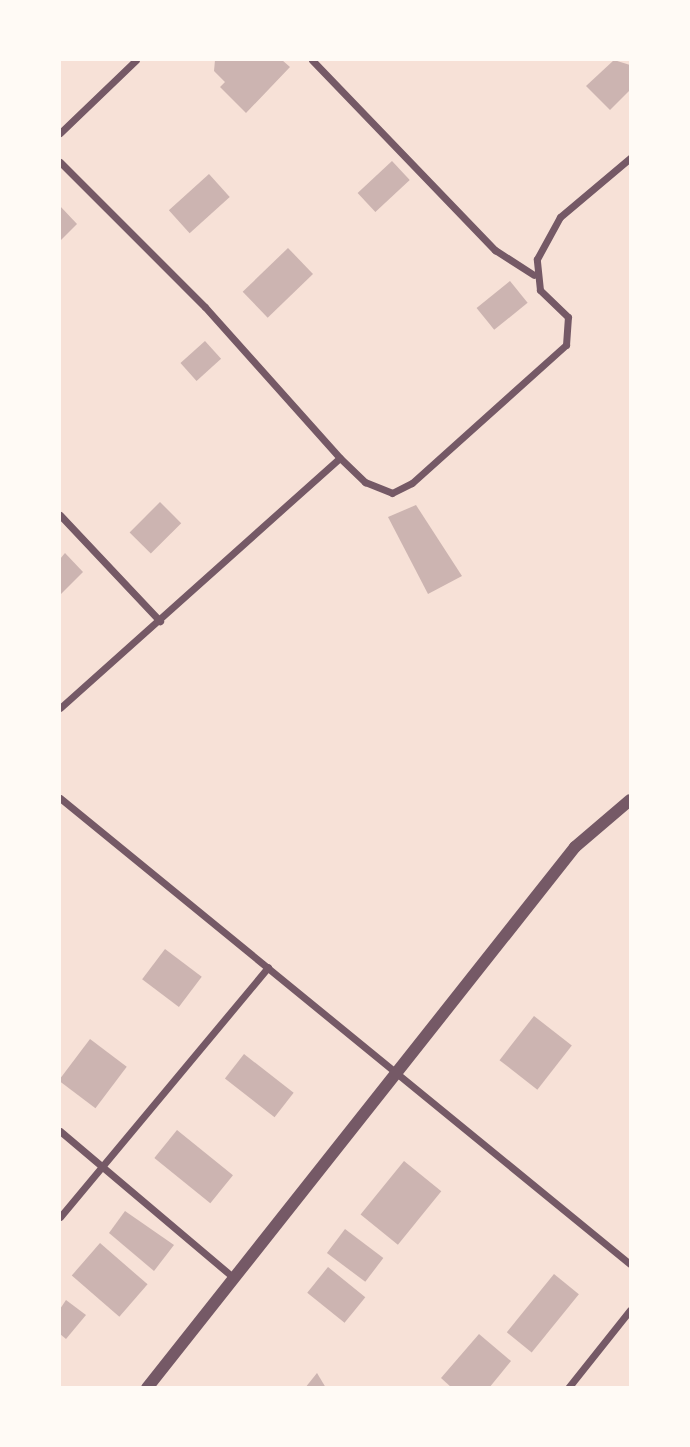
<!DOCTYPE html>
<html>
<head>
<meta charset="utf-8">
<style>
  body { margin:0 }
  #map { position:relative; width:690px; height:1447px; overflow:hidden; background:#f7e1d7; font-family:"PT Sans",sans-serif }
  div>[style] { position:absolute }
  .building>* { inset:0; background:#ccb4b1; transform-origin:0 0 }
  .minor>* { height:7px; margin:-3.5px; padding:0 3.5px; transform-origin:3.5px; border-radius:3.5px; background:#755966 }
  .tertiary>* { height:12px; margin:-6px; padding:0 6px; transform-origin:6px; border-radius:6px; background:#755966 }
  span { translate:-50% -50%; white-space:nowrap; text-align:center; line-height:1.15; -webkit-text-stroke:7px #fffaf5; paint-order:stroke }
  .frame { position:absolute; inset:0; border:61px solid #fffaf5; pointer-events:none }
</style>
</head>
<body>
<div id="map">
  <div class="building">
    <div style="clip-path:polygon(215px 60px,282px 60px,290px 67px,246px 113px,220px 87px,225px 82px,214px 71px)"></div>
    <div style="clip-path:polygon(614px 60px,630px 65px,630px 90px,610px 110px,586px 86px)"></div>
    <div style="left:392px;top:161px;width:26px;height:47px;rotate:47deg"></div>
    <div style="left:209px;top:174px;width:31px;height:54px;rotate:48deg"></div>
    <div style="clip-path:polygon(60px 206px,77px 224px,60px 241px)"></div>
    <div style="left:288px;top:248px;width:36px;height:63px;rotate:46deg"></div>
    <div style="left:510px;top:281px;width:28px;height:43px;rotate:51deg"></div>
    <div style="left:205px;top:341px;width:24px;height:33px;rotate:48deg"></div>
    <div style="left:160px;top:502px;width:30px;height:43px;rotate:45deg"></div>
    <div style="clip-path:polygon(416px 505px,462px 576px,428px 594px,388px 517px)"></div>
    <div style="clip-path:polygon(65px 553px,83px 572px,60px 595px,60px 559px)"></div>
    <div style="left:165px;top:949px;width:46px;height:38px;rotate:37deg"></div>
    <div style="left:534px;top:1016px;width:48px;height:56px;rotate:38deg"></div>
    <div style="left:90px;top:1039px;width:46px;height:52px;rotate:37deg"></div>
    <div style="left:244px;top:1054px;width:63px;height:31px;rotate:38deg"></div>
    <div style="left:177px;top:1130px;width:72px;height:36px;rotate:39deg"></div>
    <div style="left:404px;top:1161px;width:48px;height:69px;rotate:39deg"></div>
    <div style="clip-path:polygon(125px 1211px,174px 1245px,154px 1271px,109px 1233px)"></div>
    <div style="left:345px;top:1229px;width:48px;height:30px;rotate:37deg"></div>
    <div style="left:100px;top:1243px;width:63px;height:43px;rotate:41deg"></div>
    <div style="left:328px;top:1267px;width:48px;height:33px;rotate:39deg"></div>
    <div style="left:554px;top:1274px;width:32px;height:75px;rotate:39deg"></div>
    <div style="clip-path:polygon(66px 1300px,86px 1315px,66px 1339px,60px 1334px,60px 1309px)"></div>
    <div style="clip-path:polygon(479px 1334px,511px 1361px,489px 1388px,452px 1388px,441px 1378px)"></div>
    <div style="clip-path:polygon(317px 1373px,326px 1388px,305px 1388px)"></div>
  </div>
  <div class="minor">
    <div style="left:312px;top:60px;width:264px;rotate:46.1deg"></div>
    <div style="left:495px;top:250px;width:46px;rotate:32.7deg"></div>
    <div style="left:60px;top:133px;width:105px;rotate:-43.8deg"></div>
    <div style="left:60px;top:162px;width:205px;rotate:45deg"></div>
    <div style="left:205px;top:307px;width:203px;rotate:48.2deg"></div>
    <div style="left:340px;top:458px;width:35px;rotate:44deg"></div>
    <div style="left:365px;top:482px;width:29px;rotate:22deg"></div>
    <div style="left:392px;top:493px;width:22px;rotate:-27deg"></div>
    <div style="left:412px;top:483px;width:207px;rotate:-41.9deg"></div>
    <div style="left:566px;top:345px;width:28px;rotate:-86deg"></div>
    <div style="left:568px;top:317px;width:39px;rotate:-136deg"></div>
    <div style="left:540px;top:290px;width:31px;rotate:-96deg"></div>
    <div style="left:537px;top:259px;width:48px;rotate:-61.3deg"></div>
    <div style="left:560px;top:217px;width:92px;rotate:-40.1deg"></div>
    <div style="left:60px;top:515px;width:146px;rotate:46.7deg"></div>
    <div style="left:60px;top:708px;width:375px;rotate:-41.8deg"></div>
    <div style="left:60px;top:798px;width:736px;rotate:39.27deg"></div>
    <div style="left:60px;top:1131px;width:228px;rotate:40.2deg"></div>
    <div style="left:60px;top:1217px;width:325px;rotate:-50.2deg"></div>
    <div style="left:568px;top:1388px;width:100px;rotate:-51.5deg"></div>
  </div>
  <div class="tertiary">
    <div style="left:147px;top:1388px;width:690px;rotate:-51.65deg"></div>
    <div style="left:575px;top:847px;width:72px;rotate:-40.5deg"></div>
  </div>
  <div class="frame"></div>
</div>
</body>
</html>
